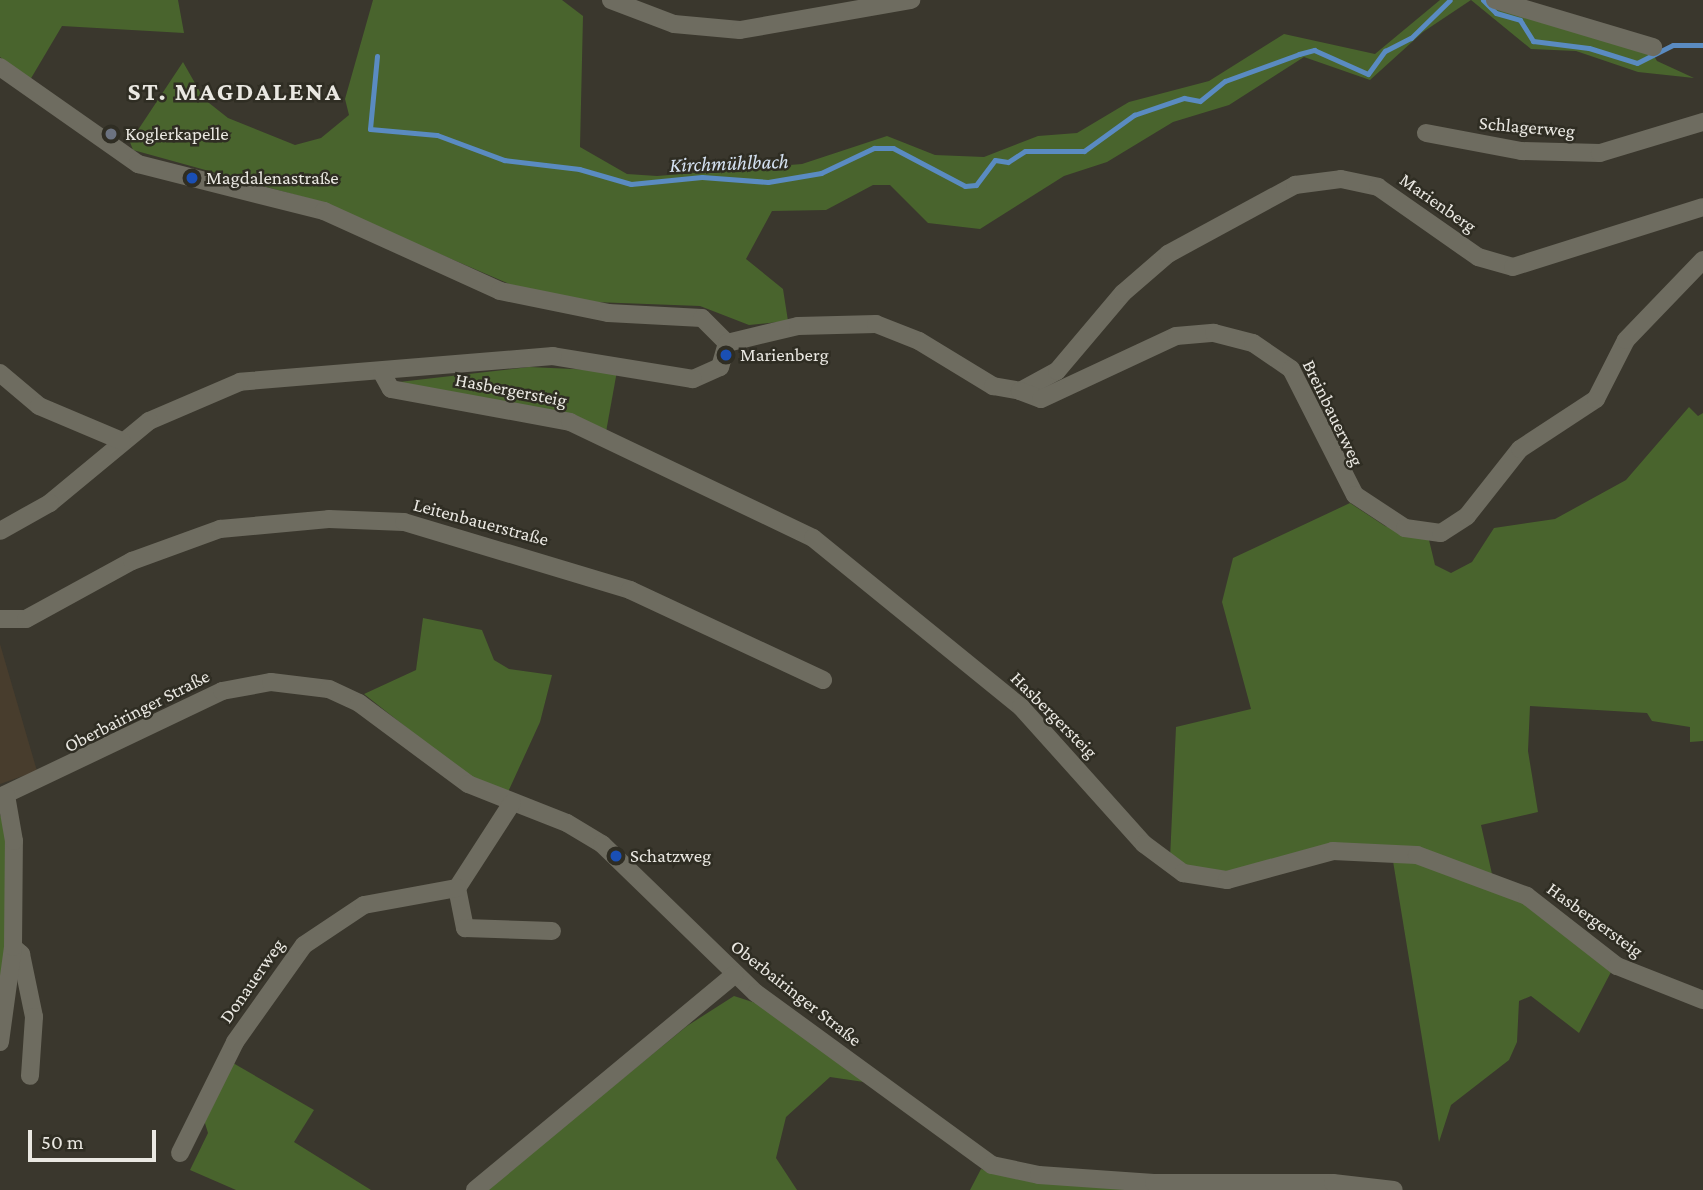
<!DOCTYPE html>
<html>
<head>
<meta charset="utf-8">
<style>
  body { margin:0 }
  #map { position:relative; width:1703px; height:1190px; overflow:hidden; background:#3a372d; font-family:"Crimson Pro",serif }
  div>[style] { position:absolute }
  .education>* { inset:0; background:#483d2d }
  .green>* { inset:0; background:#49642d }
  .stream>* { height:5px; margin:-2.5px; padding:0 2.5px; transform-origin:2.5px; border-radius:2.5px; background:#5a8bc1 }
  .minor>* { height:18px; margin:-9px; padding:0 9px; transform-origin:9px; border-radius:9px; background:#6e6c60 }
  .dots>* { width:19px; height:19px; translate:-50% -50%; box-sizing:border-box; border:4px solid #2f2d23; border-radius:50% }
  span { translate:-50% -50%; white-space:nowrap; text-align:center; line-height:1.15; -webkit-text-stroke:5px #2f2d23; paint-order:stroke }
  .street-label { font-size:19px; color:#eae8e2 }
  .poi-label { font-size:19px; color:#eae8e2 }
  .left { translate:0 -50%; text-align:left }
  .water-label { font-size:21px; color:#d4e1f1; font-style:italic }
  .district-label { font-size:26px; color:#eae8e2; font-weight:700; letter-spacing:2px }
  .scale { position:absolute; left:28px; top:1130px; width:128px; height:32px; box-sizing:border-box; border:4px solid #eae8e2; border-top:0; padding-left:9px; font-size:21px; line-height:24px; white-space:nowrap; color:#eae8e2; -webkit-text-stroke:5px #2f2d23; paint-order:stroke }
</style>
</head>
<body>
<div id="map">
  <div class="education">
    <div style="clip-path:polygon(0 644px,37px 771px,0 784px)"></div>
  </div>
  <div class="green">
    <div style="clip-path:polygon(0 0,178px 0,184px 33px,62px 26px,30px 80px,0 57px)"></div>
    <div style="clip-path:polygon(373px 0,562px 0,583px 16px,580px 147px,627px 174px,657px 176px,802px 164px,887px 136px,935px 155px,984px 157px,1038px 136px,1077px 133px,1129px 102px,1209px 81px,1284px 34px,1375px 54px,1440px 0,1487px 0,1651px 51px,1657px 61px,1694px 78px,1638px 72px,1576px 51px,1531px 49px,1471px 0,1423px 32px,1370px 80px,1304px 57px,1229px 105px,1173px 122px,1107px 162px,1064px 176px,980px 229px,928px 223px,890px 185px,873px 185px,826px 210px,772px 211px,746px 259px,783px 289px,788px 321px,749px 325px,700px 306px,594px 302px,514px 286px,314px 200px,133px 150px,130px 142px,183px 62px,204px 99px,228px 118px,295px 145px,321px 138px,349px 115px,345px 99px)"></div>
    <div style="clip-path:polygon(529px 367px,617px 371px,606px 432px,399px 382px)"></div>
    <div style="clip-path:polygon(1689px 407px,1698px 416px,1703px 413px,1703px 741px,1690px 742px,1690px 727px,1652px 721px,1647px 713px,1530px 706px,1528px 751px,1538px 812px,1481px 825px,1492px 874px,1405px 847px,1205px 876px,1170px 859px,1176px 727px,1251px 709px,1222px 602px,1233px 558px,1350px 503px,1385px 526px,1429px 540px,1435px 565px,1451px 573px,1472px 562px,1494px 528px,1555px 519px,1626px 480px)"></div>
    <div style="clip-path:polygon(423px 618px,482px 630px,494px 660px,509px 669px,552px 675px,540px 722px,508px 792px,464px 773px,364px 694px,416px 670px)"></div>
    <div style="clip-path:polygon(0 814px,6px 832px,7px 934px,0 1002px)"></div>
    <div style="clip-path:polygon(1392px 855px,1507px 891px,1611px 972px,1579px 1033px,1531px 996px,1519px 1001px,1517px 1042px,1509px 1060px,1451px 1105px,1439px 1142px)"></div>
    <div style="clip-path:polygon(734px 996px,762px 1005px,864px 1082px,830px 1077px,786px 1117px,776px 1158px,797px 1190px,486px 1190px,687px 1026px)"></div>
    <div style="clip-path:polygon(233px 1063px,314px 1110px,294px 1142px,371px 1190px,236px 1190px,190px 1170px,208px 1133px,204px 1120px)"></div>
    <div style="clip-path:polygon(981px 1169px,1013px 1178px,1151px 1190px,970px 1190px)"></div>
  </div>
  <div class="stream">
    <div style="left:1483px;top:0;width:18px;rotate:45deg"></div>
    <div style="left:1496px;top:13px;width:25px;rotate:16deg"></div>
    <div style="left:1520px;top:20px;width:25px;rotate:58deg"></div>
    <div style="left:1533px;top:41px;width:56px;rotate:7.1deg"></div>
    <div style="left:1589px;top:48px;width:50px;rotate:17.4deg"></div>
    <div style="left:1637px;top:63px;width:40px;rotate:-26.6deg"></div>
    <div style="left:1673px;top:45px;width:30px"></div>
    <div style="left:377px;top:56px;width:73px;rotate:95.5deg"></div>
    <div style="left:370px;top:129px;width:67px;rotate:5.1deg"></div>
    <div style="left:437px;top:135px;width:72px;rotate:20.5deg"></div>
    <div style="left:504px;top:160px;width:76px;rotate:6.8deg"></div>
    <div style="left:579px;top:169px;width:54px;rotate:16.1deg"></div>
    <div style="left:631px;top:184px;width:71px;rotate:-5.6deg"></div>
    <div style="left:702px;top:177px;width:66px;rotate:4.3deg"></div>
    <div style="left:768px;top:182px;width:54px;rotate:-9.6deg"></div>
    <div style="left:821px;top:173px;width:59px;rotate:-25.3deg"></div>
    <div style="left:874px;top:148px;width:19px"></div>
    <div style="left:893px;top:148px;width:81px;rotate:27.8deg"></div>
    <div style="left:965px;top:186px;width:11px;rotate:-5deg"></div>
    <div style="left:976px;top:185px;width:31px;rotate:-53deg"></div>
    <div style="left:995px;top:160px;width:13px;rotate:9deg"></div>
    <div style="left:1008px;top:162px;width:20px;rotate:-33deg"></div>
    <div style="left:1025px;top:151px;width:59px"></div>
    <div style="left:1084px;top:151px;width:62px;rotate:-35.8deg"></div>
    <div style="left:1134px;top:115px;width:53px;rotate:-18.8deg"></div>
    <div style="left:1184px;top:98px;width:16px;rotate:11deg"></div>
    <div style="left:1200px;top:101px;width:32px;rotate:-39deg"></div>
    <div style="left:1225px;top:81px;width:79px;rotate:-20deg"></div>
    <div style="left:1299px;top:54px;width:16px;rotate:-15deg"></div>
    <div style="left:1314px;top:50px;width:59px;rotate:24deg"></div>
    <div style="left:1368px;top:74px;width:29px;rotate:-54deg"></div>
    <div style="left:1385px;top:51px;width:29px;rotate:-27deg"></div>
    <div style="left:1411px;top:38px;width:54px;rotate:-44.3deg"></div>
  </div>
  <div class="minor">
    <div style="left:611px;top:0;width:67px;rotate:20.9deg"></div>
    <div style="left:674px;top:24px;width:66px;rotate:5.2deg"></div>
    <div style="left:740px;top:30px;width:174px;rotate:-10deg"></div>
    <div style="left:1495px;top:0;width:165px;rotate:16.6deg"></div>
    <div style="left:0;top:67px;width:169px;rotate:35.1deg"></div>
    <div style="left:138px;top:164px;width:192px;rotate:14.2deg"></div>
    <div style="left:324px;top:211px;width:193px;rotate:24.4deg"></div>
    <div style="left:500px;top:291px;width:110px;rotate:11.5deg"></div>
    <div style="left:608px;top:313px;width:94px;rotate:3deg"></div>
    <div style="left:702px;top:318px;width:35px;rotate:45deg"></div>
    <div style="left:727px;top:343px;width:25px;rotate:106deg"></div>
    <div style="left:720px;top:367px;width:30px;rotate:156deg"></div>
    <div style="left:693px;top:379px;width:142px;rotate:-170.7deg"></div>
    <div style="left:553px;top:356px;width:314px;rotate:175.3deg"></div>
    <div style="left:240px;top:382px;width:99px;rotate:156.8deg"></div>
    <div style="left:149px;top:421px;width:129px;rotate:140.4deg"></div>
    <div style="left:50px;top:503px;width:57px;rotate:150.8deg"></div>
    <div style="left:1426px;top:133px;width:97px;rotate:10.7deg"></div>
    <div style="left:1521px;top:151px;width:79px;rotate:1.5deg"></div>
    <div style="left:1600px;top:153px;width:108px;rotate:-16.8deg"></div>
    <div style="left:727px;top:343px;width:73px;rotate:-13.5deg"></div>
    <div style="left:798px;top:326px;width:78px;rotate:-1.5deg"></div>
    <div style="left:876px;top:324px;width:46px;rotate:21.6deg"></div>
    <div style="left:919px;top:341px;width:87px;rotate:31.3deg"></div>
    <div style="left:993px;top:386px;width:27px;rotate:10deg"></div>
    <div style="left:1020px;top:391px;width:42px;rotate:-28.4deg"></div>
    <div style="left:1057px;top:371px;width:102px;rotate:-49.8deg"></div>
    <div style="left:1123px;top:293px;width:60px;rotate:-40.9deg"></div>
    <div style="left:1168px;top:254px;width:145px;rotate:-28.5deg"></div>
    <div style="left:1295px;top:185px;width:46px;rotate:-7.4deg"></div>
    <div style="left:1341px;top:179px;width:38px;rotate:12deg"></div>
    <div style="left:1378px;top:187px;width:122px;rotate:35deg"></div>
    <div style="left:1478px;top:257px;width:36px;rotate:16deg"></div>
    <div style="left:1513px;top:267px;width:199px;rotate:-17.5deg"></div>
    <div style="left:0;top:373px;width:51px;rotate:40.2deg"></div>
    <div style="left:39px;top:406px;width:90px;rotate:22.9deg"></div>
    <div style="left:382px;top:373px;width:18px;rotate:61deg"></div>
    <div style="left:391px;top:389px;width:182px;rotate:10.4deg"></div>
    <div style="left:570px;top:422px;width:269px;rotate:25.5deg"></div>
    <div style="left:813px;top:538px;width:268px;rotate:39.1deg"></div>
    <div style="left:1021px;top:707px;width:184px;rotate:48.1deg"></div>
    <div style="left:1144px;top:844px;width:49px;rotate:36.6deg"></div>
    <div style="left:1183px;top:873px;width:45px;rotate:9deg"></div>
    <div style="left:1227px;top:880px;width:110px;rotate:-15.3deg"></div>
    <div style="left:1333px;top:851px;width:84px;rotate:2.7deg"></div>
    <div style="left:1417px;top:855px;width:117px;rotate:20.4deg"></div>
    <div style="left:1527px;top:896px;width:114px;rotate:37.9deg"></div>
    <div style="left:1617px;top:966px;width:92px;rotate:21.6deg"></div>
    <div style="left:1020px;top:391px;width:22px;rotate:21deg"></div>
    <div style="left:1041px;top:399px;width:149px;rotate:-25deg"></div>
    <div style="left:1176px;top:336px;width:38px;rotate:-5deg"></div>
    <div style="left:1214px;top:333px;width:40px;rotate:14.4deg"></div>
    <div style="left:1253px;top:343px;width:46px;rotate:34.4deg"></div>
    <div style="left:1291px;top:369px;width:141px;rotate:63.1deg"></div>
    <div style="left:1355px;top:495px;width:60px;rotate:33.4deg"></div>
    <div style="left:1405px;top:528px;width:36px;rotate:8deg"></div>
    <div style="left:1441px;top:533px;width:31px;rotate:-33deg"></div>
    <div style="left:1467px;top:516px;width:85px;rotate:-51.7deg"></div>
    <div style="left:1520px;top:449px;width:91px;rotate:-33.3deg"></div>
    <div style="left:1596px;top:399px;width:66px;rotate:-63deg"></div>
    <div style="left:1626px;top:340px;width:111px;rotate:-46.1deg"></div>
    <div style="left:0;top:619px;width:26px"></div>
    <div style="left:26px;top:619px;width:121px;rotate:-28.7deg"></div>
    <div style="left:132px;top:561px;width:94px;rotate:-20deg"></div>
    <div style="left:220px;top:529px;width:109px;rotate:-5.2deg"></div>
    <div style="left:329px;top:519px;width:75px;rotate:2.3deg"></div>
    <div style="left:404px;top:522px;width:236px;rotate:16.7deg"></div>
    <div style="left:630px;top:590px;width:213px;rotate:25deg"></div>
    <div style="left:0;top:797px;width:246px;rotate:-25.5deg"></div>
    <div style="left:222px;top:691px;width:50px;rotate:-10.4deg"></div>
    <div style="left:271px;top:682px;width:58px;rotate:6.9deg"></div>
    <div style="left:329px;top:689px;width:33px;rotate:25deg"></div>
    <div style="left:359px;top:703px;width:136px;rotate:36.6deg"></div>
    <div style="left:468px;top:784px;width:106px;rotate:21.5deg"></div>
    <div style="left:567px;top:823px;width:41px;rotate:31deg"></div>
    <div style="left:602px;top:844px;width:214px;rotate:44.1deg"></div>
    <div style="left:756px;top:993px;width:292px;rotate:36.1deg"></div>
    <div style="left:992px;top:1165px;width:48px;rotate:12deg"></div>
    <div style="left:1039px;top:1175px;width:115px;rotate:4deg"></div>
    <div style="left:1154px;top:1183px;width:179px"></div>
    <div style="left:1333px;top:1183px;width:61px;rotate:6.5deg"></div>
    <div style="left:512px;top:803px;width:101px;rotate:122.9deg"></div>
    <div style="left:457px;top:888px;width:41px;rotate:78.7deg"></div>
    <div style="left:465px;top:928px;width:87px;rotate:2deg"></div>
    <div style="left:13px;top:947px;width:11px;rotate:41deg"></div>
    <div style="left:21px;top:954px;width:64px;rotate:78.3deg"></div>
    <div style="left:34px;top:1017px;width:59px;rotate:93.9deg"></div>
    <div style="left:0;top:1042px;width:96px;rotate:-82.2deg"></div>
    <div style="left:13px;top:947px;width:106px;rotate:-89.5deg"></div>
    <div style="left:14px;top:841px;width:47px;rotate:-99.9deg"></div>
    <div style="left:180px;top:1153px;width:124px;rotate:-63.6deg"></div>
    <div style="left:235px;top:1042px;width:119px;rotate:-54.6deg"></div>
    <div style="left:304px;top:945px;width:72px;rotate:-33.7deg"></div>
    <div style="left:364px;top:905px;width:95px;rotate:-10.4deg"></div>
    <div style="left:475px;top:1190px;width:337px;rotate:-39.7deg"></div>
  </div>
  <div class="dots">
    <div style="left:111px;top:134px;background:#6b7280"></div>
    <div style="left:192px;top:178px;background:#1a4fb4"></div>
    <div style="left:726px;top:355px;background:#1a4fb4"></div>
    <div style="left:616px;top:856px;background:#1a4fb4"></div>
  </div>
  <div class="street-label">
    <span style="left:1527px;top:127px;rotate:5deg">Schlagerweg</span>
    <span style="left:1438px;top:203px;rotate:35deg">Marienberg</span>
    <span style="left:511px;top:390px;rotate:11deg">Hasbergersteig</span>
    <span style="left:1333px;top:413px;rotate:64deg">Breinbauerweg</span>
    <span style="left:481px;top:522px;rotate:15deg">Leitenbauerstraße</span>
    <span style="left:137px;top:711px;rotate:-27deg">Oberbairinger Straße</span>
    <span style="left:1054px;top:715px;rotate:45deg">Hasbergersteig</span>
    <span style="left:1595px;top:920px;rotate:36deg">Hasbergersteig</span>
    <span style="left:252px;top:981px;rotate:-55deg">Donauerweg</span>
    <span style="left:796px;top:993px;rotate:38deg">Oberbairinger Straße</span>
  </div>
  <div class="poi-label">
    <span class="left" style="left:125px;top:134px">Koglerkapelle</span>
    <span class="left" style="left:206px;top:178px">Magdalenastraße</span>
    <span class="left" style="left:740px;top:355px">Marienberg</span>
    <span class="left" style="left:630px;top:856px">Schatzweg</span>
  </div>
  <div class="water-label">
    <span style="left:729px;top:163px;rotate:-2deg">Kirchmühlbach</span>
  </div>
  <div class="district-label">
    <span style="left:235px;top:92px">ST. MAGDALENA</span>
  </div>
  <div class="scale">50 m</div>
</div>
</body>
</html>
